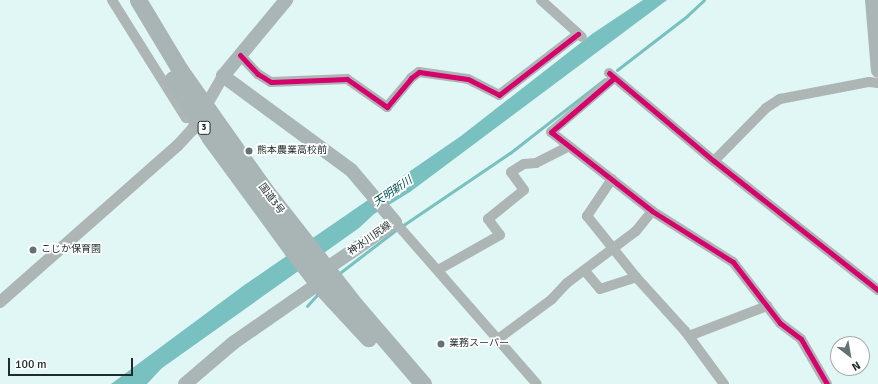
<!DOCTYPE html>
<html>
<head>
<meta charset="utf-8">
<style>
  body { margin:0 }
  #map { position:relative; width:878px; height:384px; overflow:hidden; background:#e1f7f6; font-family:Signika,"Noto Sans JP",sans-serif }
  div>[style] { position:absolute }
  .water>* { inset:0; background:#79c0c0 }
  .stream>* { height:2.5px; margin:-1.25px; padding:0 1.25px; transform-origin:1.25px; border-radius:1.25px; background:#79c0c0 }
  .minor>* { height:10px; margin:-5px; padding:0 5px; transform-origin:5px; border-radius:5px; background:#adb6b5 }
  .tertiary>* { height:12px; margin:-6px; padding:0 6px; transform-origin:6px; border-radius:6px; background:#adb6b5 }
  .secondary>* { height:14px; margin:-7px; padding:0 7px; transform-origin:7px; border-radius:7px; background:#aab5b5 }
  .trunk>* { height:17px; margin:-8.5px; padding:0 8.5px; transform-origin:8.5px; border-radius:8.5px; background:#a8b5b4 }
  .cycleway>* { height:5px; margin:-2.5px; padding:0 2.5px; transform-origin:2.5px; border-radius:2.5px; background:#d6006c }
  .dots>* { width:11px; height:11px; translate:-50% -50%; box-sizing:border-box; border:2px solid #fff; border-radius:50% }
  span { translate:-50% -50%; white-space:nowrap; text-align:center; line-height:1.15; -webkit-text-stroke:3.5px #fff; paint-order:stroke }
  .shield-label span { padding:1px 3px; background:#fff; border:1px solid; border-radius:3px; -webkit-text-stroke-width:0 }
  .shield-label { font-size:9px; color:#1e2c2c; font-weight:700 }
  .poi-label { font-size:10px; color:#1e2c2c }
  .left { translate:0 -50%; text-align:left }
  .street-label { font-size:10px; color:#1e2c2c }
  .water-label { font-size:11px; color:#005455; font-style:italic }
  .north { position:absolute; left:830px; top:336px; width:40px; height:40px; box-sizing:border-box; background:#fff; border:1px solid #a5abab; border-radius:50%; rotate:149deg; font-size:11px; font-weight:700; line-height:16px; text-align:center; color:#1e2c2c }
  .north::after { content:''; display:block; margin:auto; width:14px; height:18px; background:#627373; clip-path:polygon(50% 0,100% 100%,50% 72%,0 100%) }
  .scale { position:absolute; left:8px; top:358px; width:125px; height:18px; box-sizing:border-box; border:2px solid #1e2c2c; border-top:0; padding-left:5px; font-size:12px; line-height:14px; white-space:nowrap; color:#1e2c2c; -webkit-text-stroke:3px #fff; paint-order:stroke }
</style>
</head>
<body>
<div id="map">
  <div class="water">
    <div style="clip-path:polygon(643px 0,667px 0,410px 192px,374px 214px,359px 228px,162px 368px,147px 384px,111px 384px,243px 286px,461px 136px,592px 34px)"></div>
  </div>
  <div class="stream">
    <div style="left:617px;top:70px;width:88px;rotate:-37.6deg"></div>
    <div style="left:687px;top:16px;width:23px;rotate:-43deg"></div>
    <div style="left:402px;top:226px;width:130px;rotate:-34.1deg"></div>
    <div style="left:510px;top:153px;width:120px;rotate:-37.9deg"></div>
    <div style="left:341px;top:272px;width:69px;rotate:-37.4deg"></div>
    <div style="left:307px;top:306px;width:15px;rotate:-48deg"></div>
  </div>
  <div class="minor">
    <div style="left:112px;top:0;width:139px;rotate:57.9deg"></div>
    <div style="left:186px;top:118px;width:12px;rotate:5deg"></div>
    <div style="left:541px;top:0;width:55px;rotate:42.1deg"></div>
    <div style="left:240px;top:55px;width:26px;rotate:47deg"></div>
    <div style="left:258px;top:74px;width:15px;rotate:32deg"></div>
    <div style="left:271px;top:82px;width:76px;rotate:-2.3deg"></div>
    <div style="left:347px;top:79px;width:49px;rotate:35deg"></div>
    <div style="left:387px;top:107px;width:38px;rotate:-50deg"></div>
    <div style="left:411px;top:78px;width:10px;rotate:-37deg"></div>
    <div style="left:419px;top:72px;width:49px;rotate:8.1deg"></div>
    <div style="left:468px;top:79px;width:35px;rotate:27deg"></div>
    <div style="left:499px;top:95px;width:100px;rotate:-37.7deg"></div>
    <div style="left:609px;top:73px;width:137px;rotate:40deg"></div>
    <div style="left:714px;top:161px;width:209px;rotate:38.2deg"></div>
    <div style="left:614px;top:78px;width:83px;rotate:139.4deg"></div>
    <div style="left:551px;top:132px;width:128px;rotate:38deg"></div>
    <div style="left:652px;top:211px;width:96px;rotate:32.2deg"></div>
    <div style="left:733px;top:262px;width:77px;rotate:52.4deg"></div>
    <div style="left:780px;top:323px;width:26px;rotate:37deg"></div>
    <div style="left:801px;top:339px;width:52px;rotate:60deg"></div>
    <div style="left:714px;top:161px;width:74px;rotate:-45.5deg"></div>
    <div style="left:766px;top:108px;width:17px;rotate:-33deg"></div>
    <div style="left:780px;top:99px;width:91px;rotate:-10.8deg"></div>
    <div style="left:869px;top:82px;width:9px;rotate:6deg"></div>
    <div style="left:612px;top:179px;width:45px;rotate:124deg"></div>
    <div style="left:587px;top:216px;width:78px;rotate:51.2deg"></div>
    <div style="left:636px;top:277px;width:73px;rotate:47.8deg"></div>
    <div style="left:685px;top:331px;width:66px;rotate:53.7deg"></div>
    <div style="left:395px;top:222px;width:215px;rotate:48.8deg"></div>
    <div style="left:438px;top:270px;width:71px;rotate:-29.4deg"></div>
    <div style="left:500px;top:235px;width:20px;rotate:-127deg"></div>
    <div style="left:488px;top:219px;width:46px;rotate:-38.9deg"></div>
    <div style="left:524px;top:190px;width:22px;rotate:-126deg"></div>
    <div style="left:511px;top:172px;width:15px;rotate:-32deg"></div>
    <div style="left:524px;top:164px;width:12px;rotate:-5deg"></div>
    <div style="left:536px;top:163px;width:37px;rotate:-27deg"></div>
    <div style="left:585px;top:271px;width:23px;rotate:50deg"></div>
    <div style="left:600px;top:289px;width:38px;rotate:-18deg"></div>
    <div style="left:689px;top:336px;width:84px;rotate:-21deg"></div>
    <div style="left:498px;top:339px;width:67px;rotate:-36.5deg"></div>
    <div style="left:552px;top:299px;width:22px;rotate:-47deg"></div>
    <div style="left:567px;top:283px;width:86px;rotate:-37deg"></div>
    <div style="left:636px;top:231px;width:26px;rotate:-51deg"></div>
  </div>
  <div class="tertiary">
    <div style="left:0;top:302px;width:237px;rotate:-41.4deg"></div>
    <div style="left:178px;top:145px;width:21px;rotate:-47deg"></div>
    <div style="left:192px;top:130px;width:62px;rotate:-60.1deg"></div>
  </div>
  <div class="secondary">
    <div style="left:872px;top:0;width:71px;rotate:85.2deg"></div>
    <div style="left:185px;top:384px;width:63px;rotate:-40.5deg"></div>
    <div style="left:233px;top:343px;width:103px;rotate:-34.8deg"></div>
    <div style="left:318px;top:284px;width:17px;rotate:-62deg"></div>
    <div style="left:326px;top:269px;width:83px;rotate:-34.3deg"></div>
    <div style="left:395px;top:222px;width:68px;rotate:-130.2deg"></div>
    <div style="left:351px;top:170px;width:159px;rotate:-143.7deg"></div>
    <div style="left:223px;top:76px;width:99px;rotate:-50.3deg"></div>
  </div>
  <div class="trunk">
    <div style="left:138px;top:0;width:82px;rotate:59deg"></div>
    <div style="left:180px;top:70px;width:147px;rotate:54.7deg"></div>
    <div style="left:265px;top:190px;width:147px;rotate:51.9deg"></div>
    <div style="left:356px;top:306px;width:103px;rotate:49.3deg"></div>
    <div style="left:173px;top:79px;width:70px;rotate:57.9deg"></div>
    <div style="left:210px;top:138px;width:139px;rotate:53.8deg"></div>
    <div style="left:292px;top:250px;width:43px;rotate:52.6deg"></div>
    <div style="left:318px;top:284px;width:74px;rotate:47.2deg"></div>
  </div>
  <div class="cycleway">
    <div style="left:240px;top:55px;width:26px;rotate:47deg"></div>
    <div style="left:258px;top:74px;width:15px;rotate:32deg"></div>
    <div style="left:271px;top:82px;width:76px;rotate:-2.3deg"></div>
    <div style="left:347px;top:79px;width:49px;rotate:35deg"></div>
    <div style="left:387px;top:107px;width:38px;rotate:-50deg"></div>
    <div style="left:411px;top:78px;width:10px;rotate:-37deg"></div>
    <div style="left:419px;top:72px;width:49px;rotate:8.1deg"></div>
    <div style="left:468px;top:79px;width:35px;rotate:27deg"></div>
    <div style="left:499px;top:95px;width:100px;rotate:-37.7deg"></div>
    <div style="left:609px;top:73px;width:137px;rotate:40deg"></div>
    <div style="left:714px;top:161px;width:209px;rotate:38.2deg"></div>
    <div style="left:614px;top:78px;width:83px;rotate:139.4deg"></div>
    <div style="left:551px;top:132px;width:128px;rotate:38deg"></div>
    <div style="left:652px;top:211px;width:96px;rotate:32.2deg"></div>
    <div style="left:733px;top:262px;width:77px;rotate:52.4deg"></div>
    <div style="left:780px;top:323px;width:26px;rotate:37deg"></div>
    <div style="left:801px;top:339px;width:52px;rotate:60deg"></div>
  </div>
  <div class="dots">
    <div style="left:249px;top:151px;background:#627373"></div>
    <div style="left:33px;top:250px;background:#627373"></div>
    <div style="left:441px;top:344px;background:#627373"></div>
  </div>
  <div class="shield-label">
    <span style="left:204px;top:128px">3</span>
  </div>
  <div class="poi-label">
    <span class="left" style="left:257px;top:151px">熊本農業高校前</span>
    <span class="left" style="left:41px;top:250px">こじか保育園</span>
    <span class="left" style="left:449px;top:344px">業務スーパー</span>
  </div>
  <div class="street-label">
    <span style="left:271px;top:199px;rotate:53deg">国道3号</span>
    <span style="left:370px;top:239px;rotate:-35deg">神水川尻線</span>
  </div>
  <div class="water-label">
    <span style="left:393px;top:192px;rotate:-34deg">天明新川</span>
  </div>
  <div class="north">N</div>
  <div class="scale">100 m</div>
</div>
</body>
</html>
